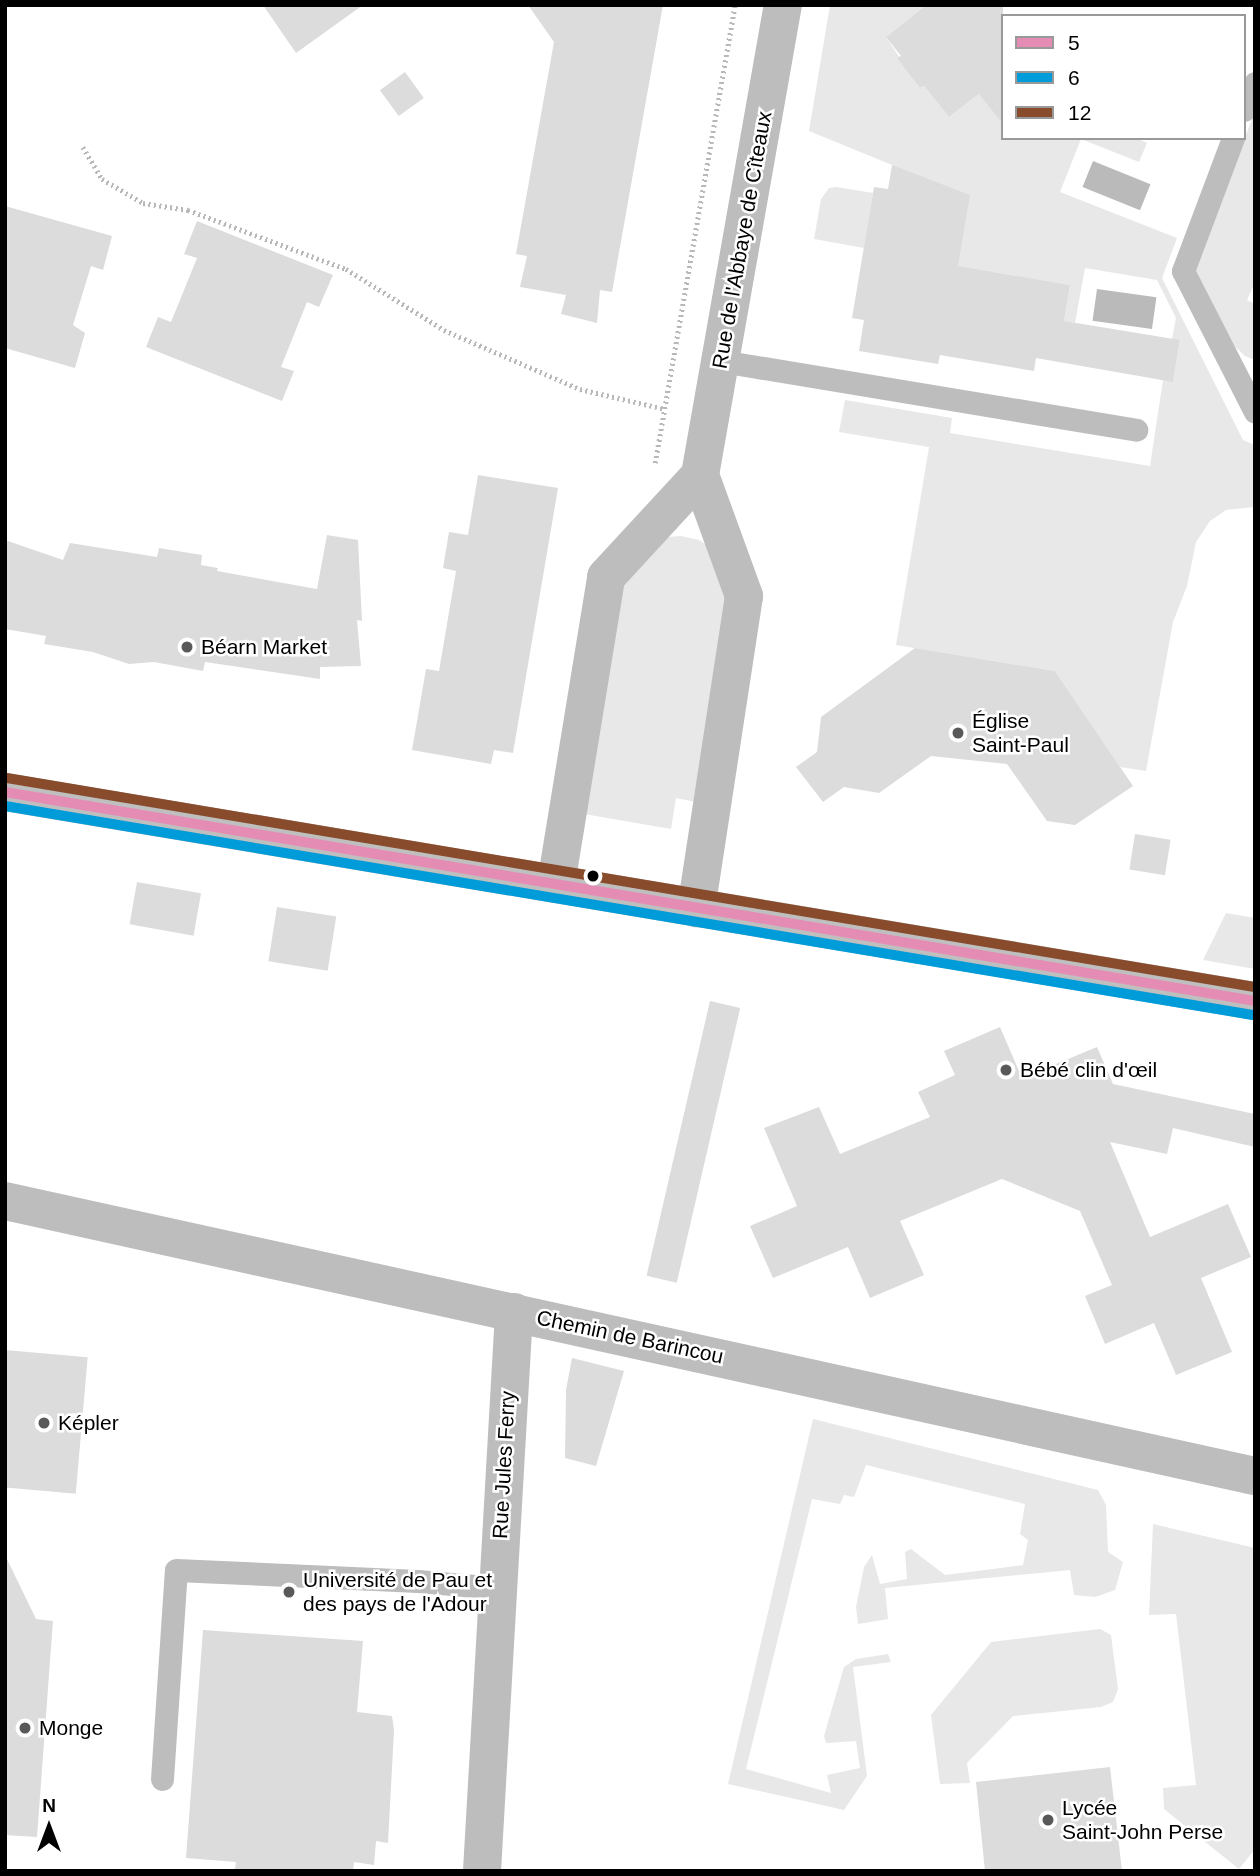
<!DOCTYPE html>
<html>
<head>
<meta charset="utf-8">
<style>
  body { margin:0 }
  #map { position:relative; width:1260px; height:1876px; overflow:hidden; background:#fff; font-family:Helvetica,sans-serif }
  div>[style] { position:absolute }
  .green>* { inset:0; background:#e8e8e8 }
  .water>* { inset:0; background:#bababa; transform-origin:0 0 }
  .building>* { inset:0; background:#dcdcdc; transform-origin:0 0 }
  .path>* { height:4.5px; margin-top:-2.25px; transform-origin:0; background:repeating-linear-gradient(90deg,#b8b8b8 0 2px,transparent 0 5.5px) }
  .lane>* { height:23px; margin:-11.5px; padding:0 11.5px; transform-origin:11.5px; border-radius:11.5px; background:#bdbdbd }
  .street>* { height:38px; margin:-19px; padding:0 19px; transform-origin:19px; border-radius:19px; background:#bdbdbd }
  .secondary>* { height:38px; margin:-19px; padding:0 19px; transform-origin:19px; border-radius:19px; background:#bfbfbf }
  .bus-1>* { height:10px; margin:-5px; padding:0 5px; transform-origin:5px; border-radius:5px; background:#e58cb4 }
  .bus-2>* { height:10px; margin:-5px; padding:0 5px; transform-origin:5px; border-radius:5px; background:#009bd9 }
  .bus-3>* { height:10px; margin:-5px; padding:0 5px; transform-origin:5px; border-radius:5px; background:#884b2c }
  .dots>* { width:19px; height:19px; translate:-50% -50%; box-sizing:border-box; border:4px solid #fff; border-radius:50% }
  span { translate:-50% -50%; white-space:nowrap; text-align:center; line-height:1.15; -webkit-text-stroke:5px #fff; paint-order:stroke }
  .street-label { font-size:21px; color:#000 }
  .poi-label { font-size:21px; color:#000 }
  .left { translate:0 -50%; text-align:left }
  .frame { position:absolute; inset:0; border:7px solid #000; pointer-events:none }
  .legend { position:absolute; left:1001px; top:14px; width:245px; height:126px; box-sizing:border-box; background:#fff; border:2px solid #999; margin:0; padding:9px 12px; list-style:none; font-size:21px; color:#000 }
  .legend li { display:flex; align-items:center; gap:14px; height:35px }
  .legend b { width:35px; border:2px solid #999 }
  .north { position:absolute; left:14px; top:1792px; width:70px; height:70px; -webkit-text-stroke:5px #fff; paint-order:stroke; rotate:0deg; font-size:19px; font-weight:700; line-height:28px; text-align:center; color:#000 }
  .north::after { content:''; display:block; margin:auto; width:24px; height:32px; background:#000; clip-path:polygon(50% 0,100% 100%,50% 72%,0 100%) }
</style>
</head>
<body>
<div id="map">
  <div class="green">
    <div style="clip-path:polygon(830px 5px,926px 5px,886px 37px,920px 88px,924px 86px,949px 117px,979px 94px,1003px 91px,1003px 138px,1136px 138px,1147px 143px,1139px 162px,1081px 139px,1060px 192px,1177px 238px,1162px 278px,1243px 440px,1255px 445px,1255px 507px,1226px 510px,1210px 521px,1196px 542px,1187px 586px,1173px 622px,1146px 771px,1120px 767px,1055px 671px,896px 645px,929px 447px,839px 432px,845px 400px,952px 418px,950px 433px,1150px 466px,1163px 380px,1173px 381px,1180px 341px,1172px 339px,1176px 318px,1157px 280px,1085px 268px,1075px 323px,1064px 321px,1070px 285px,993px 272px,955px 284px,892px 165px,809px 131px)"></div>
    <div style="clip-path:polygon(1255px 111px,1255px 282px,1247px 300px,1255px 304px,1255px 360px,1245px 356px,1228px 340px,1194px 271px)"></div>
    <div style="clip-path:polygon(836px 187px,873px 193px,864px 248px,814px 239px,821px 199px,829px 188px)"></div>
    <div style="clip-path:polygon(681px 536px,699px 540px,715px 550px,730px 584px,701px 803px,676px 798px,671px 829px,584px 814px,622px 587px,666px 537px)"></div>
    <div style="clip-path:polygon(1226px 913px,1255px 918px,1255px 969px,1203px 960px)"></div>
    <div style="clip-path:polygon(813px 1419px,1098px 1490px,1106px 1505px,1108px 1552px,1123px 1562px,1115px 1590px,1095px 1597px,1074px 1595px,1070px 1570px,885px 1588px,888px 1619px,858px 1624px,856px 1607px,864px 1567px,872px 1555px,880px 1584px,907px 1579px,905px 1552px,911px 1549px,945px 1575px,1023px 1565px,1028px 1540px,1020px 1534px,1025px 1504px,866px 1465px,854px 1497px,844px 1495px,840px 1504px,812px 1499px,746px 1769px,831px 1793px,827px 1775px,860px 1768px,856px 1741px,826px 1743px,824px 1736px,844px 1667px,856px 1659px,888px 1654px,891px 1662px,853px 1667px,867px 1776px,844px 1810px,728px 1784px)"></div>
    <div style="clip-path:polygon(1153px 1524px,1255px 1548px,1255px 1849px,1239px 1869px,1164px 1809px,1163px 1788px,1196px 1785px,1176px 1614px,1149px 1615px)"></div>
    <div style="clip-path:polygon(1100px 1629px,1111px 1635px,1118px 1689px,1113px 1702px,1101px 1707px,1013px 1716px,967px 1763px,970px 1783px,940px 1784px,931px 1715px,991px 1642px)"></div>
  </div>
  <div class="water">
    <div style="left:1093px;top:161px;width:62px;height:28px;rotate:22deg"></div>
    <div style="left:1097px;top:289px;width:60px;height:32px;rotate:8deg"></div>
  </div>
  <div class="building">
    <div style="clip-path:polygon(263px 5px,363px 5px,296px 53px)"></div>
    <div style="clip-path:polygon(528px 5px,663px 5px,612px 292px,600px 290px,597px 323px,561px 314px,566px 295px,520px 287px,527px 256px,516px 254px,554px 42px)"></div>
    <div style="clip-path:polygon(926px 5px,1003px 5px,1003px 124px,979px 94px,949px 117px,924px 86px,920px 88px,897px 58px,901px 56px,886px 37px)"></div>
    <div style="left:405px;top:72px;width:32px;height:31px;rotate:54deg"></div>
    <div style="clip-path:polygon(892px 165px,970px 195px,958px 266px,1070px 285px,1064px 321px,1180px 340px,1173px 382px,1036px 358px,1034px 371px,940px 355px,938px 364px,859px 351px,864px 320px,852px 318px,874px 187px,888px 189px)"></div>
    <div style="clip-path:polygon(5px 206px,112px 236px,103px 270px,91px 266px,73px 325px,85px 333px,75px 368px,5px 348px)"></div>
    <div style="clip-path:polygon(197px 221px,333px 275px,319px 307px,307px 302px,281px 367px,294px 371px,282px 401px,146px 347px,158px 317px,171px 322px,197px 258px,184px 254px)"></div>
    <div style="clip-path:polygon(478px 475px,558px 488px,513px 753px,494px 750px,491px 764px,412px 750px,426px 669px,439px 671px,456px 571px,443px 568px,449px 532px,468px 535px)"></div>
    <div style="clip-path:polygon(327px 535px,358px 540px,362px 621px,357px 620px,361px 666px,320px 667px,320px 679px,205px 662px,203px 671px,154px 662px,129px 664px,93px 652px,44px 644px,46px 636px,5px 629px,5px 540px,63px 560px,70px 543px,157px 557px,159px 548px,202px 555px,201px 565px,218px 568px,217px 571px,317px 589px)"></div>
    <div style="clip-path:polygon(915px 648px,1055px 671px,1133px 786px,1075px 825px,1047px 821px,1007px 764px,931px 756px,879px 793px,844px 787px,823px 802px,796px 767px,817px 752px,821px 717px)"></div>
    <div style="left:1135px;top:834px;width:36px;height:36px;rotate:9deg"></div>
    <div style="left:137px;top:882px;width:65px;height:43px;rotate:10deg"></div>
    <div style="left:277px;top:907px;width:60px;height:55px;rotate:9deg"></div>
    <div style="left:710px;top:1001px;width:31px;height:282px;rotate:13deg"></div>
    <div style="clip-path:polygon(1000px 1027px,1022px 1078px,1097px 1047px,1113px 1084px,1255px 1114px,1255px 1147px,1173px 1128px,1167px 1154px,1110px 1142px,1150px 1237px,1228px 1204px,1251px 1257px,1201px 1278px,1232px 1352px,1176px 1375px,1154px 1323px,1105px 1344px,1085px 1296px,1112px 1285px,1080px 1211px,1002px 1179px,900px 1221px,924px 1275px,870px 1298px,848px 1247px,773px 1278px,750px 1226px,797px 1206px,764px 1128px,819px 1107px,840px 1154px,930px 1117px,918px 1092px,955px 1075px,944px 1051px)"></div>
    <div style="left:5px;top:1350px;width:83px;height:137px;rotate:5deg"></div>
    <div style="clip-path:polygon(572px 1358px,624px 1371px,596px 1466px,565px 1458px,566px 1390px)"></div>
    <div style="clip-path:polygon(5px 1555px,36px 1619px,53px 1621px,37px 1837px,5px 1835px)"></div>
    <div style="clip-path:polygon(203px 1630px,363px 1641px,357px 1712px,392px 1716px,394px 1730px,388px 1843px,376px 1841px,374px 1865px,354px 1862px,353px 1871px,255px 1871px,235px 1869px,236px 1862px,186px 1858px)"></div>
    <div style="clip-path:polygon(1110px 1767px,1122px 1871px,985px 1871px,976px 1782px)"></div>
  </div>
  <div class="path">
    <div style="left:83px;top:147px;width:37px;rotate:59deg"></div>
    <div style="left:102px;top:179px;width:48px;rotate:30.3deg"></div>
    <div style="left:143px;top:203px;width:46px;rotate:8.8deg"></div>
    <div style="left:188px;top:210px;width:169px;rotate:20.5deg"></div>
    <div style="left:346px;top:269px;width:115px;rotate:31.9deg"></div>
    <div style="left:444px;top:330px;width:148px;rotate:23.5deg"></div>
    <div style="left:580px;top:389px;width:87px;rotate:13.2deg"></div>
    <div style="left:655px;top:463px;width:465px;rotate:-80.1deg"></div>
  </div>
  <div class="lane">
    <div style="left:1244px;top:110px;width:29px;rotate:-68deg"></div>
    <div style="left:1233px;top:138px;width:142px;rotate:110.6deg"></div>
    <div style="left:1183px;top:271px;width:158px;rotate:62.9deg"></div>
    <div style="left:721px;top:361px;width:421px;rotate:9.4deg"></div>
    <div style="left:162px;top:1779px;width:209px;rotate:-86.2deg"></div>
    <div style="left:176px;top:1570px;width:242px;rotate:2.6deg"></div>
    <div style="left:418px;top:1581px;width:79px;rotate:5.1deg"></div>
  </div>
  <div class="street">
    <div style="left:700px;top:475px;width:477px;rotate:-80deg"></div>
    <div style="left:556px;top:884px;width:311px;rotate:-80.7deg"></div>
    <div style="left:606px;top:577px;width:139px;rotate:-47.3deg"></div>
    <div style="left:700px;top:475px;width:129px;rotate:70deg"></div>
    <div style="left:744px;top:596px;width:316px;rotate:98.7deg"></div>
    <div style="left:5px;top:1201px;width:1280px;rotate:12.41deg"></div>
    <div style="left:482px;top:1871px;width:560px;rotate:-86.72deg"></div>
  </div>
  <div class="secondary">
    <div style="left:5px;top:792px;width:1267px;rotate:9.49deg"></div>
  </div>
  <div class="bus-1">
    <div style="left:5px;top:792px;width:1267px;rotate:9.49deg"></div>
  </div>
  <div class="bus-2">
    <div style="left:5px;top:806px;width:1265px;rotate:9.51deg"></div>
  </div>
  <div class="bus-3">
    <div style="left:7px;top:778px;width:1265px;rotate:9.51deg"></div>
  </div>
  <div class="dots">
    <div style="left:187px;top:647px;background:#595959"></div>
    <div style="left:958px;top:733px;background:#595959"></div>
    <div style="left:593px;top:876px;background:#000"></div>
    <div style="left:1006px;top:1070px;background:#595959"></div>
    <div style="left:44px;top:1423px;background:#595959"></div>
    <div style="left:289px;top:1592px;background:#595959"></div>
    <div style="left:25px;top:1728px;background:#595959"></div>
    <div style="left:1048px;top:1820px;background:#595959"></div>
  </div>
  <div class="street-label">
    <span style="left:742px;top:240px;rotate:-80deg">Rue de l'Abbaye de Cîteaux</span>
    <span style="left:630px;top:1337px;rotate:12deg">Chemin de Barincou</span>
    <span style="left:504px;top:1465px;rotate:-87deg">Rue Jules Ferry</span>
  </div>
  <div class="poi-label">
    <span class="left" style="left:201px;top:647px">Béarn Market</span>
    <span class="left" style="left:972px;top:733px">Église<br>Saint-Paul</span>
    <span class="left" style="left:1020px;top:1070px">Bébé clin d'œil</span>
    <span class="left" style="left:58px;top:1423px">Képler</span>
    <span class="left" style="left:303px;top:1592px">Université de Pau et<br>des pays de l'Adour</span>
    <span class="left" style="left:39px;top:1728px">Monge</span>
    <span class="left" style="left:1062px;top:1820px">Lycée<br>Saint-John Perse</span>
  </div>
  <div class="frame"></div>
  <ul class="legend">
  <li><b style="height:9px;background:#e58cb4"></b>5</li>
  <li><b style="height:9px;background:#009bd9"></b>6</li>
  <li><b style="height:9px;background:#884b2c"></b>12</li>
  </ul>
  <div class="north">N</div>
</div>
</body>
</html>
